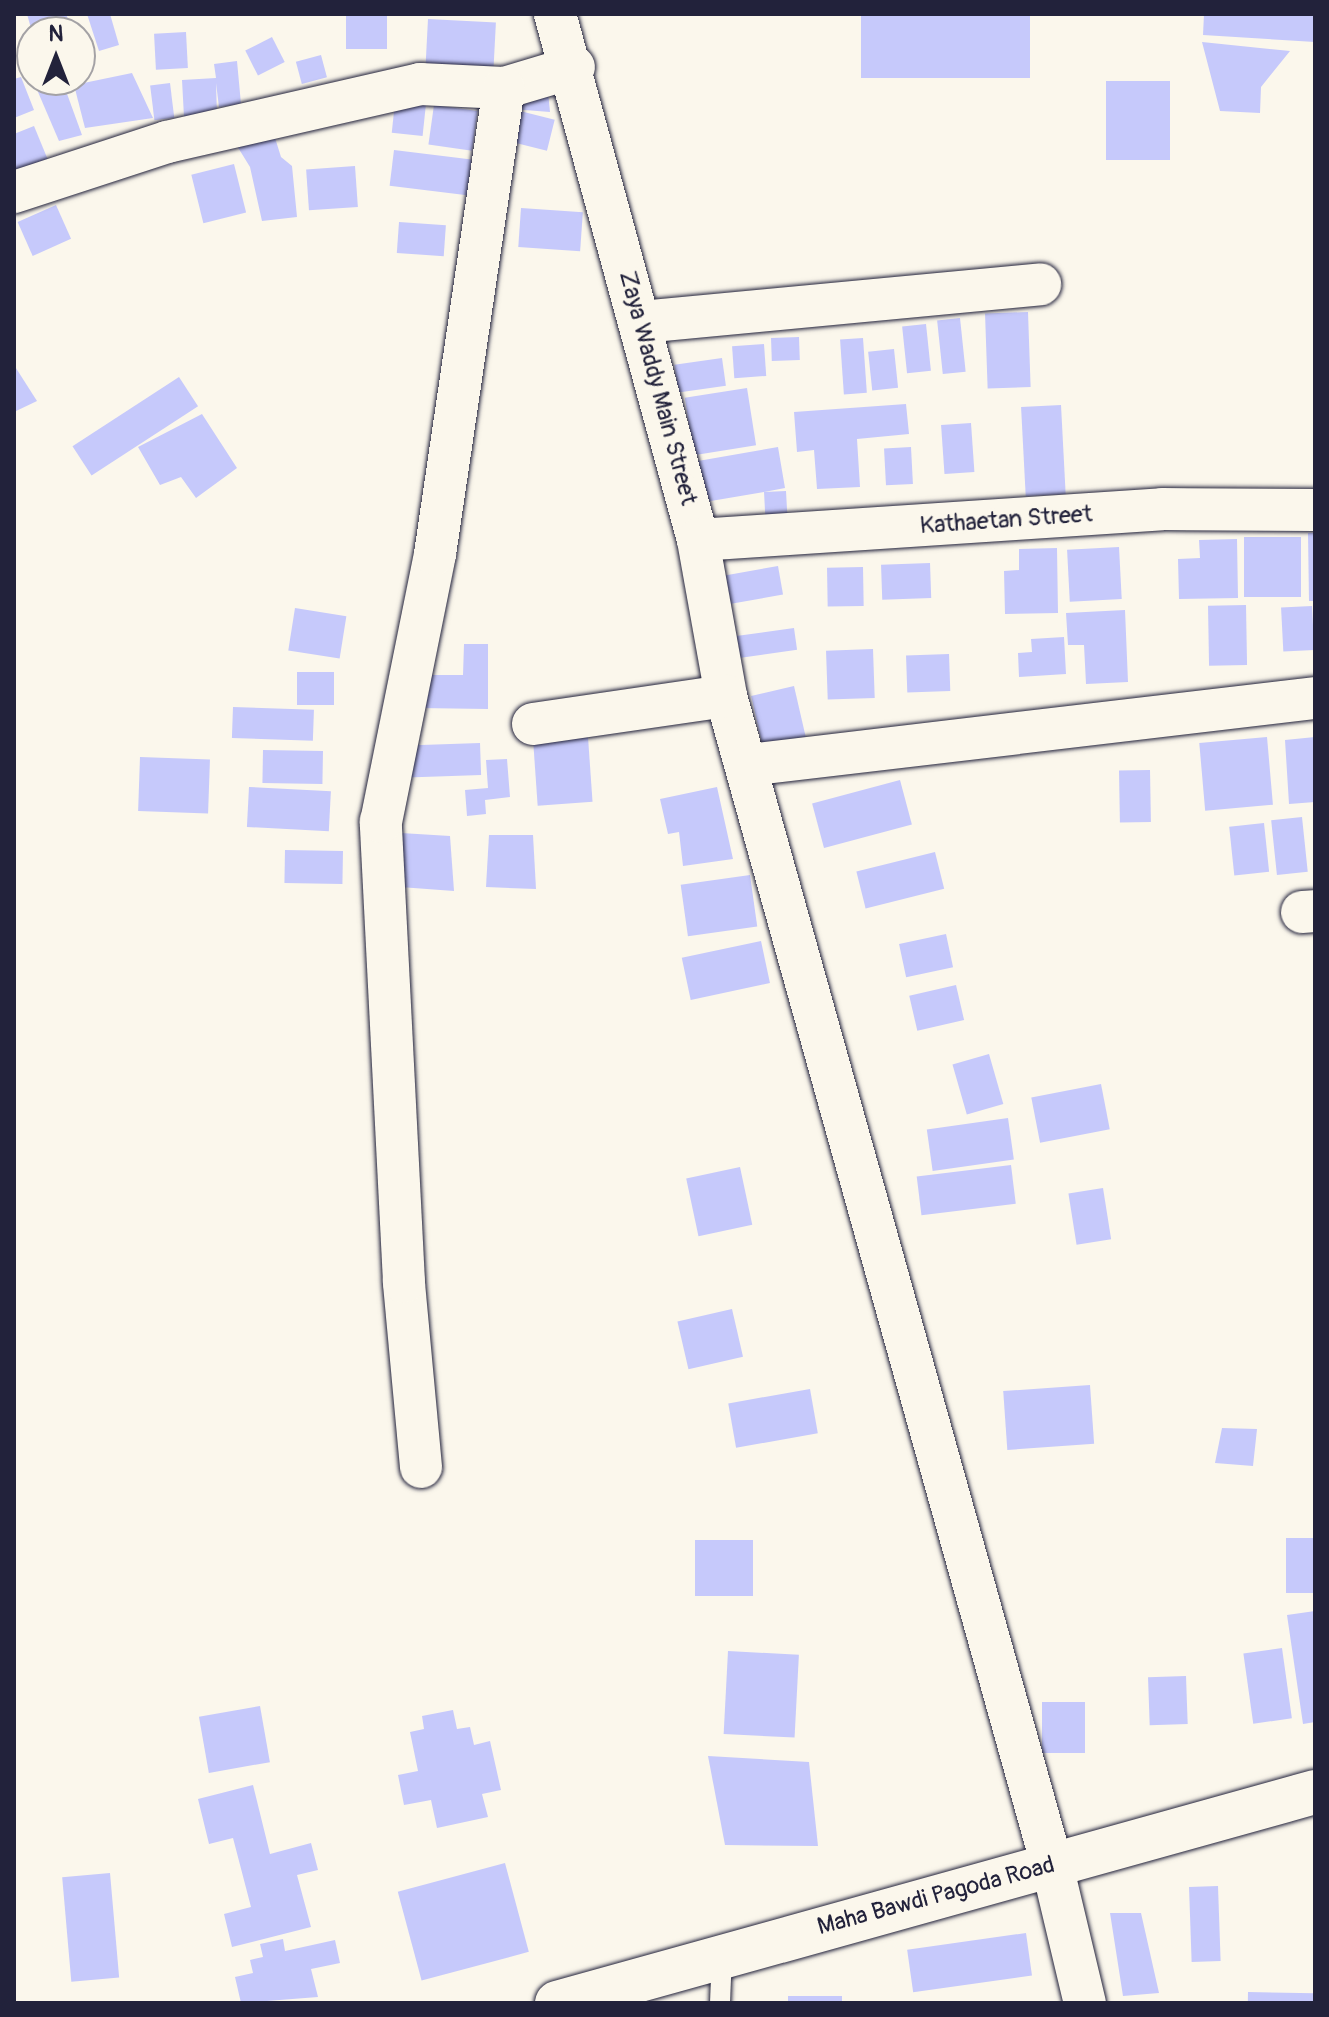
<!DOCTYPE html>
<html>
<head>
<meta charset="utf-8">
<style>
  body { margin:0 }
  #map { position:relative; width:1329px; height:2017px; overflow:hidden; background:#fbf7ec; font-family:Pangolin,sans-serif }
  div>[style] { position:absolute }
  .building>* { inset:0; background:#c6c9fb; transform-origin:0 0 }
  .roads { filter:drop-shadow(0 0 2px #22223b) drop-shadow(0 0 2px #22223b) }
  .lane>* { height:20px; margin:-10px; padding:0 10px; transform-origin:10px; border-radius:10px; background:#fbf7ec }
  .street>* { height:42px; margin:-21px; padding:0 21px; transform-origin:21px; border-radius:21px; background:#fbf7ec }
  .secondary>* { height:44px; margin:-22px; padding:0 22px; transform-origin:22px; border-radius:22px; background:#fbf7ec }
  span { translate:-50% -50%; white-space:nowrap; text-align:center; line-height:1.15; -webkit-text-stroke:6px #fbf7ec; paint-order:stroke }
  .street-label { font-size:24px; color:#22223b }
  .frame { position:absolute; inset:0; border:16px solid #22223b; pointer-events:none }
  .north { position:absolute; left:16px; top:16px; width:80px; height:80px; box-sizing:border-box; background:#fbf7ec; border:2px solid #a4a2a5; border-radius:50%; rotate:0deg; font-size:22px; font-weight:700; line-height:32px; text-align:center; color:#22223b }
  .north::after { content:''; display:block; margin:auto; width:28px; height:36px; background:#22223b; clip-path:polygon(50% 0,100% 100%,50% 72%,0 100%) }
</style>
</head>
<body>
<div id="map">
  <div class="building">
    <div style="clip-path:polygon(27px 14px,66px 14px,73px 32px,32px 32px)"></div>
    <div style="clip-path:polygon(87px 14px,110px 14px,119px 45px,99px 51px)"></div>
    <div style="left:346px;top:14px;width:41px;height:35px"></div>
    <div style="left:861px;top:14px;width:169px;height:64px"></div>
    <div style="clip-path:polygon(1204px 14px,1315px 14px,1315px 42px,1203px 35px)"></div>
    <div style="left:428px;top:19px;width:68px;height:51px;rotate:3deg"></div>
    <div style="left:186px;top:32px;width:36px;height:32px;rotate:87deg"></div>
    <div style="left:272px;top:37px;width:28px;height:30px;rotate:63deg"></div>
    <div style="clip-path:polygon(1202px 42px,1290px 51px,1261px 87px,1260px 113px,1220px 111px)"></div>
    <div style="left:321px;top:55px;width:23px;height:26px;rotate:75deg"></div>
    <div style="clip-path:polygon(237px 61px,241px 104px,219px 107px,216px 83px,217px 115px,184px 117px,182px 80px,216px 78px,214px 64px)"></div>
    <div style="clip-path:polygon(132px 73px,153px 118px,85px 128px,74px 85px)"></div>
    <div style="clip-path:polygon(21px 77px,34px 110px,14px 118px,14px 79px)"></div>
    <div style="clip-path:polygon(46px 80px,62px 80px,82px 135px,59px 141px,35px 85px)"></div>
    <div style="left:1106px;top:81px;width:64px;height:79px"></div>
    <div style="left:170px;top:83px;width:35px;height:20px;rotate:83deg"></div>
    <div style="clip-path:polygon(548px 92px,550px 112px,512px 109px)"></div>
    <div style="left:395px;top:102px;width:31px;height:31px;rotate:6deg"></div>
    <div style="left:434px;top:105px;width:44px;height:40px;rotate:8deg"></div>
    <div style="left:512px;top:109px;width:44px;height:32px;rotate:14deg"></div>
    <div style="clip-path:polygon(271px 125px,281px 157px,292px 166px,297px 217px,262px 221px,250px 167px,234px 141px)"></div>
    <div style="clip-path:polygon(34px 126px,48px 160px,14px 173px,14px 134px)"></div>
    <div style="left:394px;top:150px;width:78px;height:36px;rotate:7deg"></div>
    <div style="left:234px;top:164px;width:50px;height:44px;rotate:76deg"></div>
    <div style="left:355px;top:166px;width:41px;height:49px;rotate:86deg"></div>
    <div style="left:56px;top:205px;width:37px;height:42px;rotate:66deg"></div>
    <div style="left:521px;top:208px;width:62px;height:39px;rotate:4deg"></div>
    <div style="left:399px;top:222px;width:47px;height:31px;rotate:4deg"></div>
    <div style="left:1028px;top:312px;width:75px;height:43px;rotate:88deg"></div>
    <div style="left:960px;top:318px;width:54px;height:23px;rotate:84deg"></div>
    <div style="left:926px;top:324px;width:47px;height:24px;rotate:84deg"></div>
    <div style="left:799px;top:337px;width:23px;height:28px;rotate:88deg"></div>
    <div style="left:863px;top:338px;width:55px;height:23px;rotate:86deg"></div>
    <div style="left:764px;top:344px;width:32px;height:32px;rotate:86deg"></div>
    <div style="left:894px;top:349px;width:39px;height:26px;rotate:84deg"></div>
    <div style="left:722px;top:358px;width:28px;height:48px;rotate:82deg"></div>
    <div style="clip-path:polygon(14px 365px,37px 401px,14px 412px)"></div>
    <div style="left:179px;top:377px;width:35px;height:127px;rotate:57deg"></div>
    <div style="left:747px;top:388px;width:58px;height:63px;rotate:81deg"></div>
    <div style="clip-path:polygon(906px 404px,909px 434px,857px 439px,860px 487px,817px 489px,814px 450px,797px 452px,794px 412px)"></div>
    <div style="left:1061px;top:405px;width:89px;height:40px;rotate:87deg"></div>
    <div style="clip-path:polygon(202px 414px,237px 468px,196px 498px,181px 477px,160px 485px,138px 447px)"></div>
    <div style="left:971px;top:423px;width:49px;height:30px;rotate:86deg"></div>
    <div style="clip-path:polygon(778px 447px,785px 488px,764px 492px,786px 491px,788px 527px,766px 529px,764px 492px,705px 502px,698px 461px)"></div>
    <div style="left:911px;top:447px;width:37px;height:27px;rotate:87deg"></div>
    <div style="clip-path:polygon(1308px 533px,1315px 533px,1315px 601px,1309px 601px)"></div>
    <div style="left:1244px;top:537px;width:57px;height:60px"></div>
    <div style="clip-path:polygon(1237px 539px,1238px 598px,1179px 599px,1178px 559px,1200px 558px,1199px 540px)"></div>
    <div style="left:1119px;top:547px;width:52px;height:52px;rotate:87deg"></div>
    <div style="clip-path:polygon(1057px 548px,1058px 613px,1005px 614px,1004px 571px,1019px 570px,1019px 549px)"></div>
    <div style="left:930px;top:563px;width:35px;height:49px;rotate:88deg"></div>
    <div style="left:778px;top:566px;width:29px;height:54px;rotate:80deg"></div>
    <div style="left:863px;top:567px;width:39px;height:36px;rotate:89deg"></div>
    <div style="left:1246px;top:605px;width:60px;height:38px;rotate:89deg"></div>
    <div style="left:1312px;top:606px;width:44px;height:31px;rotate:87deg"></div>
    <div style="left:295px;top:608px;width:52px;height:43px;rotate:9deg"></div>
    <div style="clip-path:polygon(1125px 610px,1128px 682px,1086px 684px,1084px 645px,1068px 645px,1066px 613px)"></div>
    <div style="left:794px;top:628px;width:22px;height:60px;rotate:82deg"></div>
    <div style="clip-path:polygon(1064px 637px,1066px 674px,1019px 677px,1018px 653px,1032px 652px,1031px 639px)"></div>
    <div style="clip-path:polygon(464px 644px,488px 644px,488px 709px,418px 708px,418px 675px,463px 675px)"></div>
    <div style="left:873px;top:649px;width:49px;height:47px;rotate:88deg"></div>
    <div style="left:949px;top:654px;width:37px;height:43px;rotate:88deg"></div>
    <div style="left:297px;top:672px;width:37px;height:33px"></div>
    <div style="left:794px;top:686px;width:52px;height:44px;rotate:77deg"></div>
    <div style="left:233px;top:707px;width:81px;height:31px;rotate:2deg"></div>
    <div style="left:588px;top:737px;width:65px;height:55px;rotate:86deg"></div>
    <div style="left:1267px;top:737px;width:68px;height:68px;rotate:85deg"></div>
    <div style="clip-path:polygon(1315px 737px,1315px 802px,1289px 804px,1285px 740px)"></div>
    <div style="left:480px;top:743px;width:32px;height:81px;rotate:88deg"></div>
    <div style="left:263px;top:750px;width:60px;height:33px;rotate:1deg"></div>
    <div style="left:140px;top:757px;width:70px;height:54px;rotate:2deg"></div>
    <div style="clip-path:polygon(507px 759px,510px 797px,485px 800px,486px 814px,467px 816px,465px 790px,488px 788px,486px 760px)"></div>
    <div style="left:1150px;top:770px;width:52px;height:31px;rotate:89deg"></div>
    <div style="left:900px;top:780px;width:46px;height:91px;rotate:75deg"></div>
    <div style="left:249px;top:787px;width:82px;height:40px;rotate:3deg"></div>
    <div style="clip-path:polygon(717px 787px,733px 859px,683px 866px,679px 832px,668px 834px,660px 799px)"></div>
    <div style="left:1302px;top:817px;width:55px;height:31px;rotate:84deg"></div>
    <div style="left:1264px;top:823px;width:49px;height:35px;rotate:84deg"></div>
    <div style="clip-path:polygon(401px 833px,450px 836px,454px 891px,400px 887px)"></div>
    <div style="clip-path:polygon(489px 835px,533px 835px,536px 889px,486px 887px)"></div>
    <div style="left:285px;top:850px;width:58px;height:33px;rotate:1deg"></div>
    <div style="left:935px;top:852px;width:38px;height:81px;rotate:76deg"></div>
    <div style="left:750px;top:875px;width:52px;height:70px;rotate:82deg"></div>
    <div style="left:946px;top:934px;width:34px;height:48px;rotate:78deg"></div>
    <div style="left:761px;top:941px;width:43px;height:81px;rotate:78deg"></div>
    <div style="left:956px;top:985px;width:36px;height:48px;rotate:77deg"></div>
    <div style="left:989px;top:1054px;width:52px;height:38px;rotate:74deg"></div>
    <div style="left:1101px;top:1084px;width:46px;height:71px;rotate:79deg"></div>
    <div style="left:1008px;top:1118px;width:42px;height:82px;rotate:82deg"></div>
    <div style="left:1011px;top:1165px;width:39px;height:95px;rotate:83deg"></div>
    <div style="left:740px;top:1167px;width:59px;height:55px;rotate:78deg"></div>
    <div style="left:1103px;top:1188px;width:52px;height:35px;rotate:81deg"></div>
    <div style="left:732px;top:1309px;width:49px;height:56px;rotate:77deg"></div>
    <div style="left:1090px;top:1385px;width:59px;height:87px;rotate:86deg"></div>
    <div style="left:810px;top:1389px;width:45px;height:83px;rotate:80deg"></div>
    <div style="clip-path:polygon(1222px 1428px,1257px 1429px,1253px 1466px,1215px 1463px)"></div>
    <div style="left:1286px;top:1538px;width:29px;height:55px"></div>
    <div style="left:753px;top:1540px;width:56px;height:58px;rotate:90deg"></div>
    <div style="clip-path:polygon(1315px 1611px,1315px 1722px,1303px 1724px,1287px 1615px)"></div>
    <div style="left:1282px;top:1648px;width:71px;height:39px;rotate:82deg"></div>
    <div style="left:728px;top:1651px;width:71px;height:83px;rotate:3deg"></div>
    <div style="left:1186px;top:1676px;width:48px;height:38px;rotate:88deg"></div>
    <div style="left:1042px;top:1702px;width:43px;height:51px"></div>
    <div style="left:260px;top:1706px;width:57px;height:62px;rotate:80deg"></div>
    <div style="clip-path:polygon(453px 1710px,457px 1729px,470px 1727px,474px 1745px,490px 1741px,501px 1790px,482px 1794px,488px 1817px,437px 1828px,431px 1800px,404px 1805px,398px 1775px,418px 1771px,410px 1732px,424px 1729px,422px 1716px)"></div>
    <div style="clip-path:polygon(708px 1756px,809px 1762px,818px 1846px,725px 1845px)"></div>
    <div style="clip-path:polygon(253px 1785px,270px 1854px,311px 1843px,318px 1870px,297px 1875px,311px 1927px,232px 1947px,224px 1914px,251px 1907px,233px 1838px,209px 1844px,198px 1799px)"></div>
    <div style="left:505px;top:1863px;width:92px;height:111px;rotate:75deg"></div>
    <div style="left:110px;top:1873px;width:105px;height:48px;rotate:85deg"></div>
    <div style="left:1218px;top:1886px;width:75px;height:29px;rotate:88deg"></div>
    <div style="clip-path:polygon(1110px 1913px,1141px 1913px,1159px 1993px,1123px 1996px)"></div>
    <div style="left:1026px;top:1933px;width:43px;height:120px;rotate:82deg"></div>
    <div style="clip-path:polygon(283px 1939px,285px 1951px,335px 1940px,340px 1963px,311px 1969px,318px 1997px,241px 2003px,235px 1977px,253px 1973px,250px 1960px,263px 1957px,260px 1944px)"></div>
    <div style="left:1248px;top:1992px;width:67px;height:11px;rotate:1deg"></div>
    <div style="left:788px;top:1996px;width:54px;height:7px"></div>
  </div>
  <div class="roads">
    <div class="lane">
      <div style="left:720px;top:2003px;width:49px;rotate:-87.7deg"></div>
    </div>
    <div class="street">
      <div style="left:555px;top:14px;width:545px;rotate:74.79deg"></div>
      <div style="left:698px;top:540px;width:158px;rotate:79.8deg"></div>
      <div style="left:726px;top:696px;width:1214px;rotate:74.42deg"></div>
      <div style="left:1052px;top:1865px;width:142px;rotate:76.6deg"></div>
      <div style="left:14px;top:192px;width:161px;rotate:-18.1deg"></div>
      <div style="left:167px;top:142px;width:260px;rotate:-12.9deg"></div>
      <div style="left:420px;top:84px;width:84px;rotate:2.7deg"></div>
      <div style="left:504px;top:88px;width:73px;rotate:-16.7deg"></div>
      <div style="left:641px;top:322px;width:401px;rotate:-5.4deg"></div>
      <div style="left:698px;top:540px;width:465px;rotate:-3.8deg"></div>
      <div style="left:1162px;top:509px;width:153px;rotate:0.4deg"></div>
      <div style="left:533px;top:724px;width:195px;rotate:-8.3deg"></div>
      <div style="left:748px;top:765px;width:571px;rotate:-6.74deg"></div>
      <div style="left:1302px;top:912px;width:13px;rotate:-4deg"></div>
      <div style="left:421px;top:1467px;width:186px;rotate:-95.3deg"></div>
      <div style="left:404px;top:1282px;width:461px;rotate:-92.9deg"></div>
      <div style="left:381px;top:822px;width:273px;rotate:-78.6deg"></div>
      <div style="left:435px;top:554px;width:471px;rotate:-81.6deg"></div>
    </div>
    <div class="secondary">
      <div style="left:557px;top:2003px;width:787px;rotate:-15.56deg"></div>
    </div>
  </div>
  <div class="street-label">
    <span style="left:658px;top:388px;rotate:75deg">Zaya Waddy Main Street</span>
    <span style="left:1006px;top:520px;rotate:-4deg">Kathaetan Street</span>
    <span style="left:936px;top:1896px;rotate:-15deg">Maha Bawdi Pagoda Road</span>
  </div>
  <div class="frame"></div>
  <div class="north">N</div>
</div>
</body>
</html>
